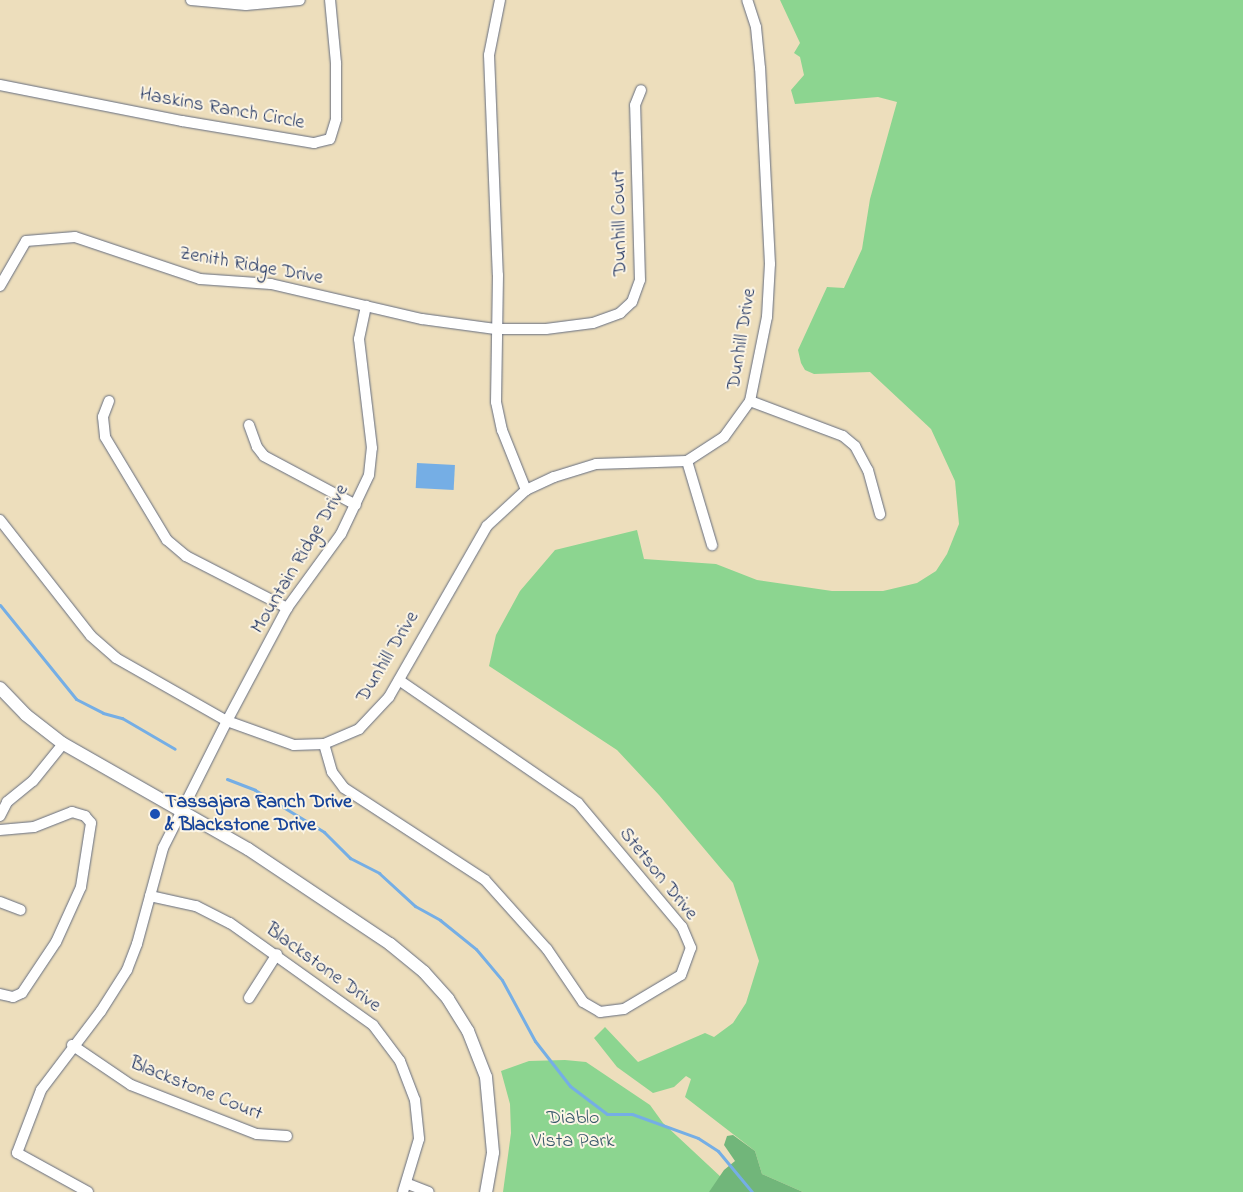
<!DOCTYPE html>
<html>
<head>
<meta charset="utf-8">
<style>
  body { margin:0 }
  #map { position:relative; width:1243px; height:1192px; overflow:hidden; background:#eddebc; font-family:"Indie Flower",sans-serif }
  div>[style] { position:absolute }
  .green>* { inset:0; background:#8cd590 }
  .forest>* { inset:0; background:#71b67a }
  .water>* { inset:0; background:#75aee5; transform-origin:0 0 }
  .stream>* { height:3px; margin:-1.5px; padding:0 1.5px; transform-origin:1.5px; border-radius:1.5px; background:#75aee5 }
  .roads { filter:drop-shadow(0 0 1px #646c7f) drop-shadow(0 0 1px #646c7f) }
  .minor>* { height:10px; margin:-5px; padding:0 5px; transform-origin:5px; border-radius:5px; background:#fff }
  .tertiary>* { height:12px; margin:-6px; padding:0 6px; transform-origin:6px; border-radius:6px; background:#fff }
  .dots>* { width:14px; height:14px; translate:-50% -50%; box-sizing:border-box; border:2px solid #fcf5e5; border-radius:50% }
  span { translate:-50% -50%; white-space:nowrap; text-align:center; line-height:1.15; -webkit-text-stroke:4px #fcf5e5; paint-order:stroke }
  .street-label { font-size:20px; color:#1b2f5e }
  .transit-label { font-size:20px; color:#164399; font-weight:700 }
  .left { translate:0 -50%; text-align:left }
  .park-label { font-size:20px; color:#37586a }
</style>
</head>
<body>
<div id="map">
  <div class="green">
    <div style="clip-path:polygon(780px 0,1243px 0,1243px 1192px,803px 1192px,762px 1174px,755px 1151px,685px 1097px,691px 1079px,686px 1076px,674px 1087px,653px 1093px,617px 1067px,594px 1038px,605px 1027px,638px 1062px,705px 1033px,714px 1037px,733px 1023px,746px 1003px,759px 961px,733px 883px,659px 795px,617px 750px,489px 666px,496px 635px,520px 591px,555px 550px,637px 530px,644px 559px,716px 564px,757px 580px,832px 591px,883px 591px,917px 583px,936px 571px,947px 554px,959px 524px,955px 481px,931px 429px,870px 372px,814px 374px,805px 370px,801px 363px,798px 350px,827px 287px,844px 288px,862px 249px,870px 199px,897px 102px,878px 97px,795px 104px,791px 90px,804px 75px,800px 57px,794px 53px,800px 43px)"></div>
    <div style="clip-path:polygon(565px 1060px,586px 1062px,650px 1105px,663px 1123px,737px 1192px,503px 1192px,511px 1133px,510px 1104px,501px 1071px,529px 1061px)"></div>
  </div>
  <div class="forest">
    <div style="clip-path:polygon(733px 1135px,755px 1151px,762px 1174px,803px 1192px,709px 1192px,724px 1170px,735px 1161px,724px 1145px,727px 1136px)"></div>
  </div>
  <div class="water">
    <div style="left:417px;top:463px;width:38px;height:25px;rotate:3deg"></div>
  </div>
  <div class="stream">
    <div style="left:0;top:605px;width:121px;rotate:51deg"></div>
    <div style="left:76px;top:699px;width:30px;rotate:27deg"></div>
    <div style="left:103px;top:713px;width:20px;rotate:15deg"></div>
    <div style="left:122px;top:718px;width:61px;rotate:30.3deg"></div>
    <div style="left:227px;top:779px;width:30px;rotate:21deg"></div>
    <div style="left:255px;top:790px;width:81px;rotate:31.3deg"></div>
    <div style="left:324px;top:832px;width:37px;rotate:45deg"></div>
    <div style="left:350px;top:858px;width:33px;rotate:27deg"></div>
    <div style="left:379px;top:873px;width:49px;rotate:42.5deg"></div>
    <div style="left:415px;top:906px;width:29px;rotate:29deg"></div>
    <div style="left:440px;top:920px;width:46px;rotate:38.9deg"></div>
    <div style="left:476px;top:949px;width:40px;rotate:50deg"></div>
    <div style="left:502px;top:980px;width:69px;rotate:61.6deg"></div>
    <div style="left:535px;top:1041px;width:57px;rotate:52.1deg"></div>
    <div style="left:570px;top:1086px;width:46px;rotate:37.1deg"></div>
    <div style="left:607px;top:1114px;width:25px"></div>
    <div style="left:632px;top:1114px;width:70px;rotate:20deg"></div>
    <div style="left:698px;top:1138px;width:24px;rotate:33deg"></div>
    <div style="left:718px;top:1151px;width:53px;rotate:50.3deg"></div>
  </div>
  <div class="roads">
    <div class="minor">
      <div style="left:191px;top:0;width:55px;rotate:5.2deg"></div>
      <div style="left:246px;top:5px;width:54px;rotate:-5.3deg"></div>
      <div style="left:500px;top:0;width:56px;rotate:101.3deg"></div>
      <div style="left:489px;top:55px;width:220px;rotate:87.7deg"></div>
      <div style="left:498px;top:275px;width:127px;rotate:90.9deg"></div>
      <div style="left:496px;top:402px;width:29px;rotate:78deg"></div>
      <div style="left:502px;top:430px;width:65px;rotate:68.2deg"></div>
      <div style="left:526px;top:490px;width:31px;rotate:-25deg"></div>
      <div style="left:554px;top:477px;width:44px;rotate:-17.2deg"></div>
      <div style="left:596px;top:464px;width:91px;rotate:-1.9deg"></div>
      <div style="left:687px;top:461px;width:44px;rotate:-33deg"></div>
      <div style="left:724px;top:437px;width:44px;rotate:-54.2deg"></div>
      <div style="left:750px;top:401px;width:86px;rotate:-78.6deg"></div>
      <div style="left:767px;top:317px;width:53px;rotate:-86.8deg"></div>
      <div style="left:770px;top:264px;width:196px;rotate:-92.9deg"></div>
      <div style="left:760px;top:68px;width:41px;rotate:-95.6deg"></div>
      <div style="left:756px;top:27px;width:28px;rotate:-108deg"></div>
      <div style="left:0;top:85px;width:186px;rotate:11.2deg"></div>
      <div style="left:182px;top:121px;width:134px;rotate:9.5deg"></div>
      <div style="left:314px;top:143px;width:16px;rotate:-14deg"></div>
      <div style="left:330px;top:139px;width:21px;rotate:-73deg"></div>
      <div style="left:336px;top:119px;width:56px;rotate:-90deg"></div>
      <div style="left:336px;top:63px;width:63px;rotate:-95.4deg"></div>
      <div style="left:0;top:286px;width:52px;rotate:-60deg"></div>
      <div style="left:26px;top:241px;width:49px;rotate:-4.7deg"></div>
      <div style="left:75px;top:237px;width:132px;rotate:18.6deg"></div>
      <div style="left:200px;top:279px;width:71px;rotate:4deg"></div>
      <div style="left:271px;top:284px;width:155px;rotate:13.1deg"></div>
      <div style="left:422px;top:319px;width:74px;rotate:7.8deg"></div>
      <div style="left:495px;top:329px;width:51px"></div>
      <div style="left:546px;top:329px;width:47px;rotate:-7.3deg"></div>
      <div style="left:593px;top:323px;width:29px;rotate:-20deg"></div>
      <div style="left:620px;top:313px;width:16px;rotate:-43deg"></div>
      <div style="left:632px;top:302px;width:23px;rotate:-70deg"></div>
      <div style="left:640px;top:280px;width:175px;rotate:-91.6deg"></div>
      <div style="left:635px;top:105px;width:16px;rotate:-68deg"></div>
      <div style="left:109px;top:401px;width:17px;rotate:111deg"></div>
      <div style="left:103px;top:417px;width:20px;rotate:84deg"></div>
      <div style="left:105px;top:437px;width:120px;rotate:59deg"></div>
      <div style="left:167px;top:540px;width:25px;rotate:40deg"></div>
      <div style="left:186px;top:556px;width:114px;rotate:27.2deg"></div>
      <div style="left:750px;top:401px;width:99px;rotate:20.6deg"></div>
      <div style="left:843px;top:436px;width:16px;rotate:40deg"></div>
      <div style="left:855px;top:446px;width:27px;rotate:62deg"></div>
      <div style="left:868px;top:470px;width:46px;rotate:74.7deg"></div>
      <div style="left:249px;top:425px;width:23px;rotate:70deg"></div>
      <div style="left:257px;top:447px;width:11px;rotate:52deg"></div>
      <div style="left:264px;top:456px;width:104px;rotate:28deg"></div>
      <div style="left:687px;top:461px;width:88px;rotate:73.4deg"></div>
      <div style="left:0;top:520px;width:147px;rotate:51.9deg"></div>
      <div style="left:91px;top:636px;width:33px;rotate:41deg"></div>
      <div style="left:116px;top:658px;width:128px;rotate:29.6deg"></div>
      <div style="left:227px;top:721px;width:71px;rotate:19.7deg"></div>
      <div style="left:294px;top:745px;width:30px;rotate:-2deg"></div>
      <div style="left:324px;top:744px;width:38px;rotate:-23deg"></div>
      <div style="left:359px;top:729px;width:44px;rotate:-46.8deg"></div>
      <div style="left:389px;top:697px;width:197px;rotate:-60.2deg"></div>
      <div style="left:487px;top:526px;width:53px;rotate:-42.7deg"></div>
      <div style="left:324px;top:744px;width:29px;rotate:74deg"></div>
      <div style="left:332px;top:772px;width:20px;rotate:53deg"></div>
      <div style="left:344px;top:788px;width:168px;rotate:33.1deg"></div>
      <div style="left:485px;top:880px;width:93px;rotate:48.1deg"></div>
      <div style="left:547px;top:949px;width:64px;rotate:55.8deg"></div>
      <div style="left:583px;top:1002px;width:20px;rotate:30deg"></div>
      <div style="left:600px;top:1012px;width:24px;rotate:-7deg"></div>
      <div style="left:624px;top:1009px;width:66px;rotate:-30.8deg"></div>
      <div style="left:681px;top:975px;width:29px;rotate:-70deg"></div>
      <div style="left:691px;top:948px;width:23px;rotate:-113deg"></div>
      <div style="left:682px;top:927px;width:162px;rotate:-130deg"></div>
      <div style="left:578px;top:803px;width:217px;rotate:-145.5deg"></div>
      <div style="left:0;top:816px;width:16px;rotate:-63deg"></div>
      <div style="left:7px;top:802px;width:33px;rotate:-39deg"></div>
      <div style="left:33px;top:781px;width:48px;rotate:-51deg"></div>
      <div style="left:0;top:830px;width:34px;rotate:-5deg"></div>
      <div style="left:34px;top:827px;width:41px;rotate:-21.5deg"></div>
      <div style="left:72px;top:812px;width:14px;rotate:17deg"></div>
      <div style="left:85px;top:816px;width:9px;rotate:49deg"></div>
      <div style="left:91px;top:823px;width:65px;rotate:98.9deg"></div>
      <div style="left:81px;top:887px;width:60px;rotate:114.4deg"></div>
      <div style="left:56px;top:942px;width:61px;rotate:123.7deg"></div>
      <div style="left:22px;top:993px;width:10px;rotate:156deg"></div>
      <div style="left:13px;top:997px;width:13px;rotate:-167deg"></div>
      <div style="left:150px;top:896px;width:47px;rotate:12.3deg"></div>
      <div style="left:196px;top:906px;width:38px;rotate:27deg"></div>
      <div style="left:230px;top:923px;width:176px;rotate:35.5deg"></div>
      <div style="left:373px;top:1025px;width:45px;rotate:53.1deg"></div>
      <div style="left:400px;top:1061px;width:42px;rotate:69deg"></div>
      <div style="left:415px;top:1100px;width:39px;rotate:84deg"></div>
      <div style="left:419px;top:1139px;width:55px;rotate:106.8deg"></div>
      <div style="left:0;top:902px;width:22px;rotate:21deg"></div>
      <div style="left:249px;top:998px;width:52px;rotate:-57.5deg"></div>
      <div style="left:72px;top:1045px;width:71px;rotate:34.1deg"></div>
      <div style="left:131px;top:1085px;width:135px;rotate:21.3deg"></div>
      <div style="left:257px;top:1134px;width:30px;rotate:4deg"></div>
      <div style="left:408px;top:1184px;width:22px;rotate:21deg"></div>
      <div style="left:88px;top:1192px;width:81px;rotate:-151.2deg"></div>
      <div style="left:17px;top:1153px;width:67px;rotate:-69.1deg"></div>
      <div style="left:41px;top:1090px;width:99px;rotate:-52.8deg"></div>
      <div style="left:101px;top:1011px;width:49px;rotate:-57.6deg"></div>
      <div style="left:127px;top:970px;width:28px;rotate:-69deg"></div>
      <div style="left:137px;top:944px;width:99px;rotate:-74.8deg"></div>
      <div style="left:163px;top:848px;width:142px;rotate:-63.3deg"></div>
      <div style="left:227px;top:721px;width:128px;rotate:-62deg"></div>
      <div style="left:287px;top:608px;width:92px;rotate:-53.9deg"></div>
      <div style="left:341px;top:534px;width:65px;rotate:-64.6deg"></div>
      <div style="left:369px;top:475px;width:27px;rotate:-84deg"></div>
      <div style="left:372px;top:448px;width:110px;rotate:-96.8deg"></div>
      <div style="left:359px;top:339px;width:34px;rotate:-78deg"></div>
    </div>
    <div class="tertiary">
      <div style="left:0;top:688px;width:37px;rotate:46deg"></div>
      <div style="left:26px;top:715px;width:46px;rotate:37.9deg"></div>
      <div style="left:62px;top:743px;width:214px;rotate:29.7deg"></div>
      <div style="left:248px;top:849px;width:171px;rotate:33.8deg"></div>
      <div style="left:390px;top:944px;width:44px;rotate:39.5deg"></div>
      <div style="left:424px;top:972px;width:36px;rotate:48deg"></div>
      <div style="left:448px;top:999px;width:38px;rotate:58deg"></div>
      <div style="left:468px;top:1031px;width:49px;rotate:68.6deg"></div>
      <div style="left:486px;top:1077px;width:76px;rotate:84.7deg"></div>
      <div style="left:493px;top:1153px;width:40px;rotate:100deg"></div>
    </div>
  </div>
  <div class="dots">
    <div style="left:155px;top:814px;background:#1a4fb4"></div>
  </div>
  <div class="street-label">
    <span style="left:222px;top:109px;rotate:10deg">Haskins Ranch Circle</span>
    <span style="left:620px;top:223px;rotate:-91deg">Dunhill Court</span>
    <span style="left:251px;top:266px;rotate:10deg">Zenith Ridge Drive</span>
    <span style="left:742px;top:339px;rotate:-81deg">Dunhill Drive</span>
    <span style="left:300px;top:559px;rotate:-59deg">Mountain Ridge Drive</span>
    <span style="left:388px;top:657px;rotate:-59deg">Dunhill Drive</span>
    <span style="left:658px;top:874px;rotate:51deg">Stetson Drive</span>
    <span style="left:323px;top:968px;rotate:36deg">Blackstone Drive</span>
    <span style="left:196px;top:1089px;rotate:22deg">Blackstone Court</span>
  </div>
  <div class="transit-label">
    <span class="left" style="left:165px;top:814px">Tassajara Ranch Drive<br>&amp; Blackstone Drive</span>
  </div>
  <div class="park-label">
    <span style="left:573px;top:1130px">Diablo<br>Vista Park</span>
  </div>
</div>
</body>
</html>
